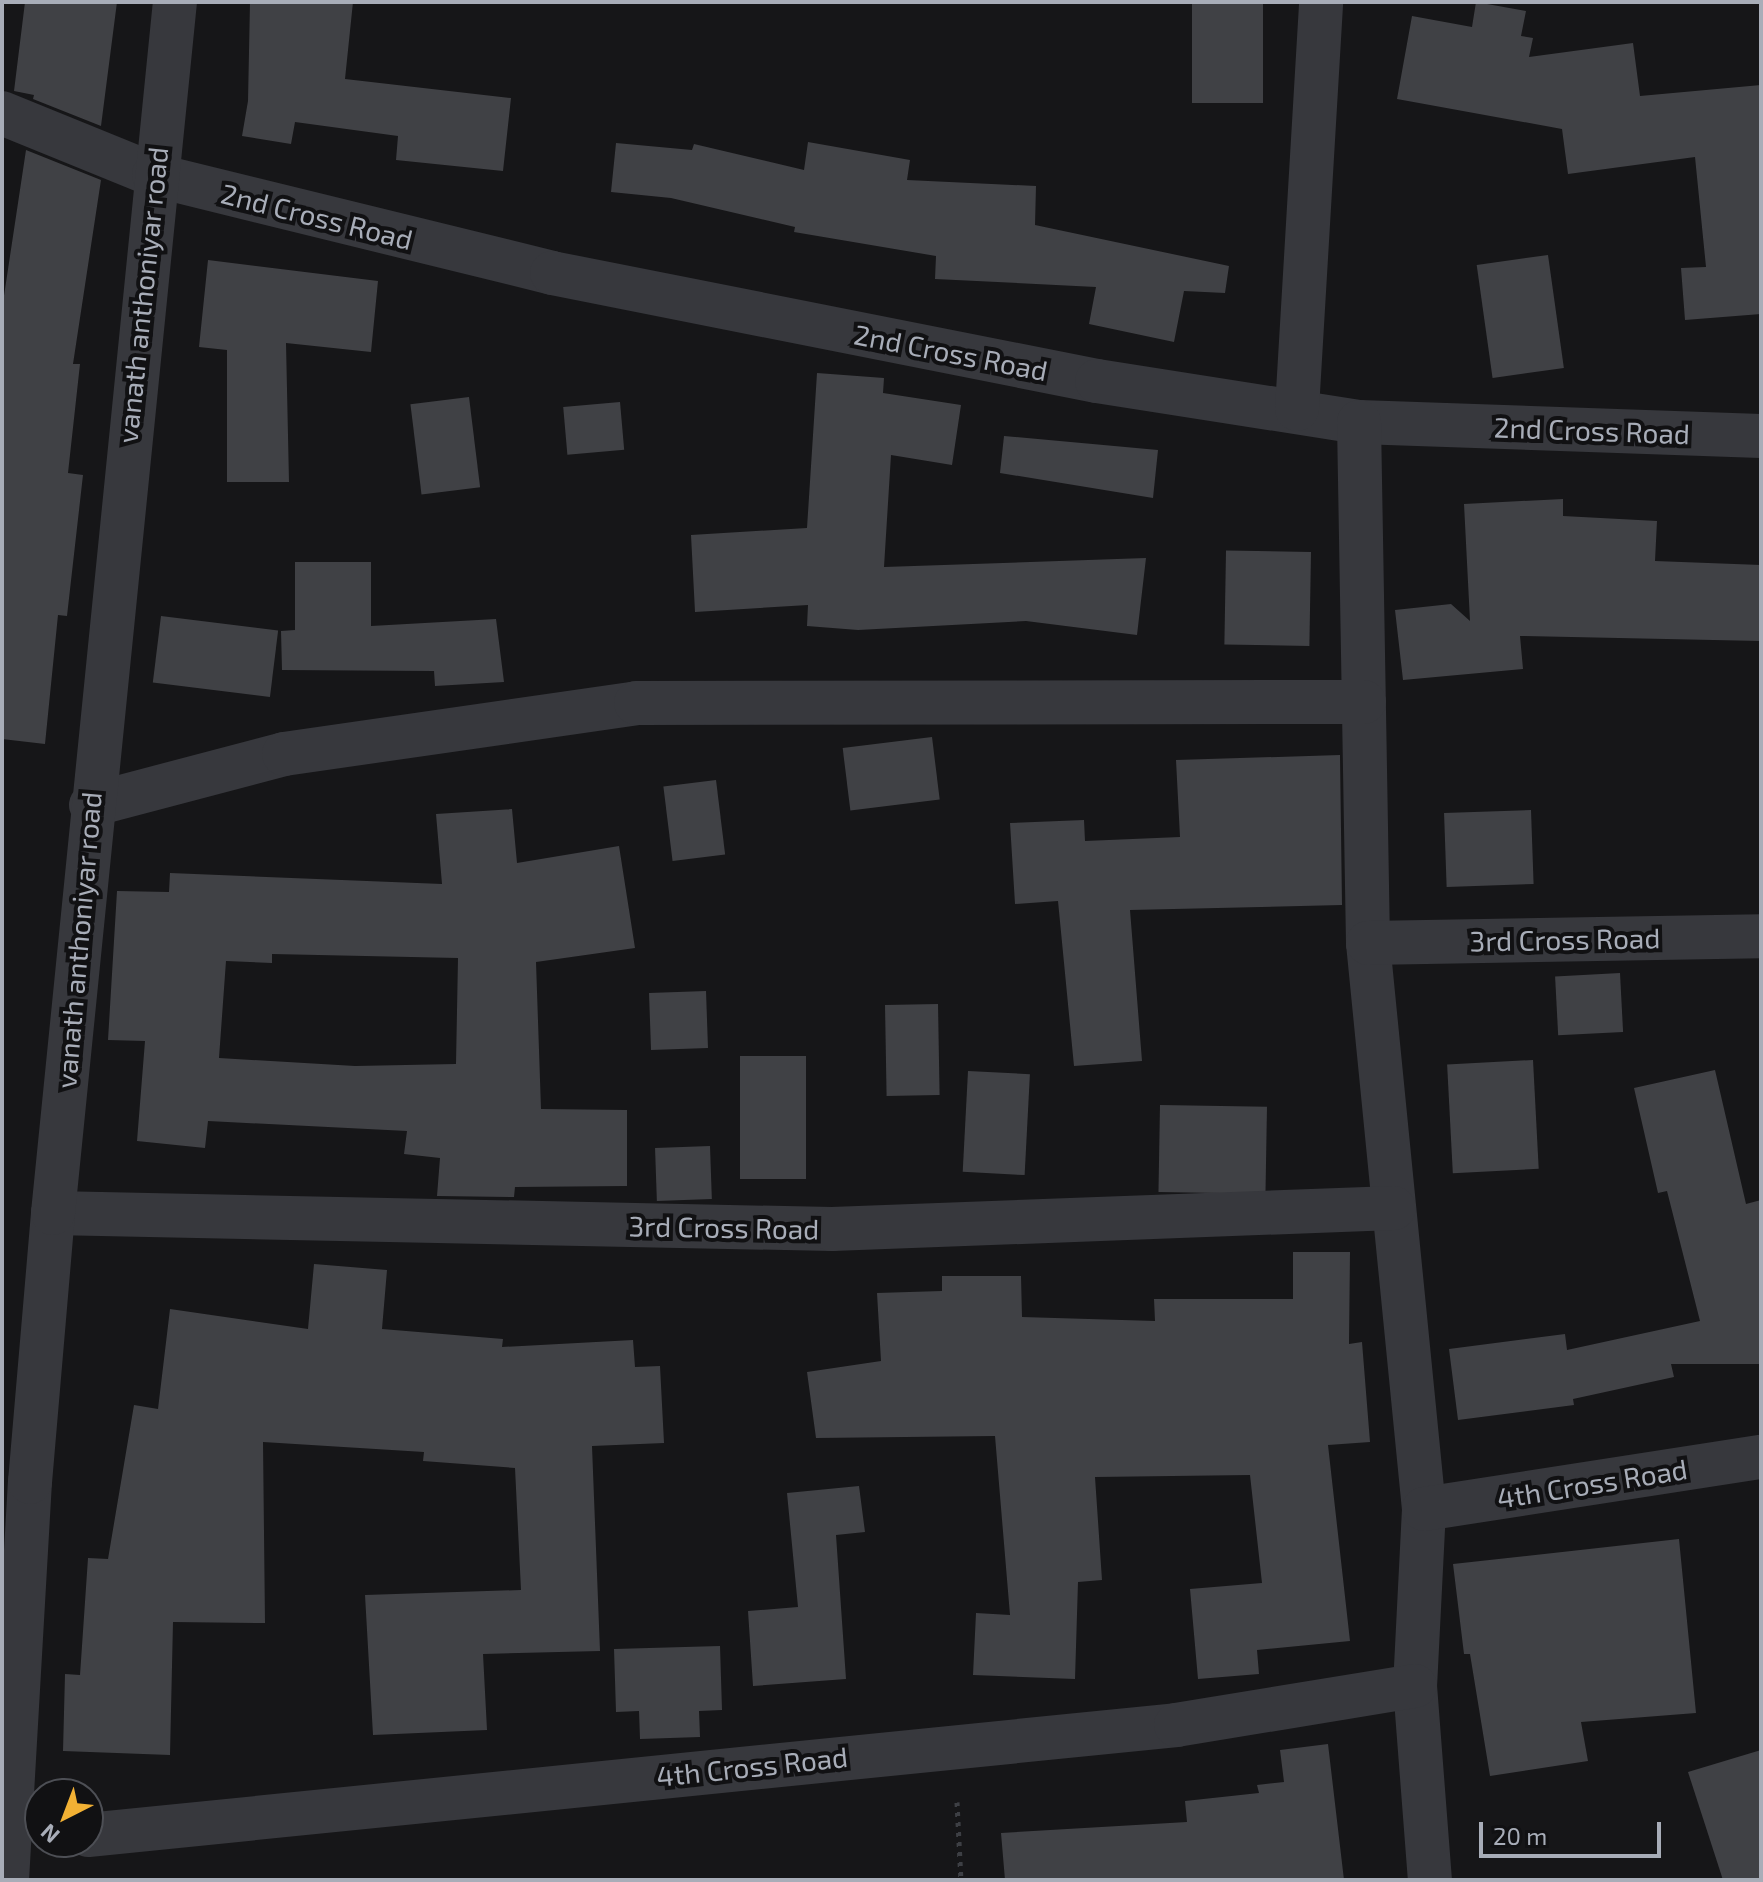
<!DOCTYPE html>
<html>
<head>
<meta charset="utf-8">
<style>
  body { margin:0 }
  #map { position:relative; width:1763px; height:1882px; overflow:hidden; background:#161618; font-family:"Exo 2",sans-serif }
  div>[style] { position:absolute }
  .building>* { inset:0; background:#404145; transform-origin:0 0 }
  .path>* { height:5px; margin-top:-2.5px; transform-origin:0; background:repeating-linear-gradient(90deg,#3d3f44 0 4px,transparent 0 10px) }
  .minor>* { height:44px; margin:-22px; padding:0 22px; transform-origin:22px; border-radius:22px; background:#37383d }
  span { translate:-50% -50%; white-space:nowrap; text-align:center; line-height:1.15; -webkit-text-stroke:8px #111113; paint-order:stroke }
  .street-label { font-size:28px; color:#a8adb8 }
  .frame { position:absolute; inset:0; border:4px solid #a8adb8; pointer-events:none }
  .north { position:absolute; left:24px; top:1778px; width:80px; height:80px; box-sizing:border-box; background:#111113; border:2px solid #4d4f55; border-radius:50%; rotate:222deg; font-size:22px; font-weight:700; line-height:32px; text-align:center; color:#a8adb8 }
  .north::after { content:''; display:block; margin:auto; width:28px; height:36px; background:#f2b134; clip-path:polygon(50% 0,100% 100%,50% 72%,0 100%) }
  .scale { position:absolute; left:1479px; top:1822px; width:182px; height:36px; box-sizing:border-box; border:4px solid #a8adb8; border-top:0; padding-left:10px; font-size:24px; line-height:28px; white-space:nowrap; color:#a8adb8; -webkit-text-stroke:6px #111113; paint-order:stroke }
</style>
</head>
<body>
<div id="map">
  <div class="building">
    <div style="clip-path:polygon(25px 2px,117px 2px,101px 126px,33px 99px,34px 95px,14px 91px)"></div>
    <div style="clip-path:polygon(250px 2px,353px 2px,345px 79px,511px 98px,503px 171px,396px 160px,398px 136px,295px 122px,291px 144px,242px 136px,248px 101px)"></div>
    <div style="left:1192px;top:2px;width:71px;height:101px"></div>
    <div style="clip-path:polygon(1476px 2px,1526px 11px,1521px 36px,1533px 38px,1529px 57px,1633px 43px,1640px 96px,1761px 85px,1761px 314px,1685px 320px,1681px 268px,1706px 267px,1695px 157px,1568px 174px,1562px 129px,1397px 99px,1412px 16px,1472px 27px)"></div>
    <div style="clip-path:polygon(808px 142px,910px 160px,907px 180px,1036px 186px,1035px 225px,1229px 266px,1225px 293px,1184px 291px,1174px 342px,1089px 324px,1096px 287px,935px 279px,936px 256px,794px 232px,795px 227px,671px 198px,611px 192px,616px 143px,692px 150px,694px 144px,804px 170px)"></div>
    <div style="clip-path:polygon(26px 150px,101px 180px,73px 364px,80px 364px,68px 473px,83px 475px,67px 616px,58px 615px,45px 744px,2px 739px,2px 309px)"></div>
    <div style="left:1548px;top:255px;width:114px;height:72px;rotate:82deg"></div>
    <div style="clip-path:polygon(208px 260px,378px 281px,371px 352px,286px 343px,289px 482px,227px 482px,227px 350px,199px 347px)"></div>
    <div style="clip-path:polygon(817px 373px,884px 378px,883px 393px,961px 405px,952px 465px,891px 455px,884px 567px,1146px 558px,1137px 635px,1026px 621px,858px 630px,807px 626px,808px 605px,695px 612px,691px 535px,807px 528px)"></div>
    <div style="left:469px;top:397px;width:91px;height:59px;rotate:83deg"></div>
    <div style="left:620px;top:402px;width:48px;height:57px;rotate:85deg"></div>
    <div style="clip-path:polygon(1004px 436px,1158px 450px,1153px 498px,1000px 473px)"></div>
    <div style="clip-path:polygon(1563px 499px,1563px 516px,1657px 521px,1655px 561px,1761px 565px,1761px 641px,1520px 636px,1523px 669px,1403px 680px,1395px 610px,1451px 604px,1470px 621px,1464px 504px)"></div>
    <div style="left:1311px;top:552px;width:94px;height:85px;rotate:91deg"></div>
    <div style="clip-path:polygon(295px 562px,371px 562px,371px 626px,496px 619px,504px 682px,435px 686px,434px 671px,282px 670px,281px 631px,295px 630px)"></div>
    <div style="left:161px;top:616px;width:118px;height:67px;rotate:7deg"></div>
    <div style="left:932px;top:737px;width:63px;height:90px;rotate:83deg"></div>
    <div style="clip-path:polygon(1340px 755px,1342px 905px,1130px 910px,1142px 1061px,1074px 1066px,1058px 901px,1015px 904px,1010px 823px,1084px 820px,1085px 841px,1180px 837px,1176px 760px)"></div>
    <div style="left:716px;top:780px;width:75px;height:53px;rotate:83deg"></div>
    <div style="clip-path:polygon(evenodd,512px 809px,517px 863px,619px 846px,635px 948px,536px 962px,541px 1109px,627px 1110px,627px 1186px,515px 1187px,514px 1197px,437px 1196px,440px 1158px,404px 1154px,407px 1131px,208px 1121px,205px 1148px,137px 1141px,145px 1041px,108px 1040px,117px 891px,169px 892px,170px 873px,442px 884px,436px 814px,512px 809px,272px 954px,458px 958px,456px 1064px,355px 1066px,219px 1058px,226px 961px,272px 963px,272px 954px)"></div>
    <div style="left:1531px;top:810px;width:74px;height:87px;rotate:88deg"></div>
    <div style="left:1620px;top:973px;width:59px;height:65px;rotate:87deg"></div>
    <div style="left:706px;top:991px;width:57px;height:57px;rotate:88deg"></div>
    <div style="left:938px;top:1004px;width:91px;height:53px;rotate:89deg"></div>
    <div style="left:806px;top:1056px;width:123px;height:66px;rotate:90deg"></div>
    <div style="left:1533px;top:1060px;width:109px;height:86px;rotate:87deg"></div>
    <div style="clip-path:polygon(1715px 1070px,1746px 1204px,1761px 1200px,1761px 1364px,1671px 1364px,1674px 1377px,1573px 1399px,1574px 1405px,1458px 1420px,1449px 1349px,1565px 1334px,1567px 1350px,1700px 1321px,1667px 1191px,1658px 1193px,1634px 1088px)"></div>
    <div style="left:968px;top:1071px;width:62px;height:101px;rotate:3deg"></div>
    <div style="left:1160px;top:1105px;width:107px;height:87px;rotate:1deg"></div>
    <div style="left:710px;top:1146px;width:53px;height:55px;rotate:88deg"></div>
    <div style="clip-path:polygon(1293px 1252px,1350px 1252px,1349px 1344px,1362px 1342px,1370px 1442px,1328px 1445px,1350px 1641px,1257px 1650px,1259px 1674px,1198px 1679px,1190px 1589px,1262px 1583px,1250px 1475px,1095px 1477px,1102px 1580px,1078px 1582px,1075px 1679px,973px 1675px,976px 1613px,1010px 1615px,995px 1436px,816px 1438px,807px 1372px,881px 1361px,877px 1293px,942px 1291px,942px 1276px,1021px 1276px,1022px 1317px,1155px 1321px,1154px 1299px,1293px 1299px)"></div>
    <div style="clip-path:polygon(314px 1264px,387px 1270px,382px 1329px,503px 1339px,502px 1347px,633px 1340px,635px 1367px,660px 1366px,664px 1443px,592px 1446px,600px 1651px,483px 1654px,487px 1730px,373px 1735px,365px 1595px,521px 1590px,515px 1468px,423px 1461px,424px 1452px,263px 1442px,265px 1623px,173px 1622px,170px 1755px,63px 1751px,65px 1674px,80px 1675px,88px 1558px,108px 1559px,134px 1405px,158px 1409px,170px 1309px,308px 1329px)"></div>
    <div style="clip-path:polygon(859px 1486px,865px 1532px,836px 1535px,846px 1679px,753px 1686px,748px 1611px,798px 1607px,787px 1493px)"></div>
    <div style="clip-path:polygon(1679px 1539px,1696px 1713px,1581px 1722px,1588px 1761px,1490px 1776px,1470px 1654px,1464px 1654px,1453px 1564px)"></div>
    <div style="clip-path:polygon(720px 1646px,722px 1710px,699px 1711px,700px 1737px,640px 1739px,639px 1711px,616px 1712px,614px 1649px)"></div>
    <div style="clip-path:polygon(1328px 1744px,1344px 1880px,1005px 1880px,1001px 1833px,1187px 1822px,1185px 1801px,1259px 1793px,1257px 1785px,1284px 1782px,1280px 1750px)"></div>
    <div style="clip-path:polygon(1761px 1750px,1761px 1880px,1723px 1880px,1688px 1772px)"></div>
  </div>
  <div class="path">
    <div style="left:957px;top:1802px;width:78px;rotate:87.1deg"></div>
  </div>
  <div class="minor">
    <div style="left:2px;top:113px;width:164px;rotate:22.2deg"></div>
    <div style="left:154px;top:175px;width:410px;rotate:13.8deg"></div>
    <div style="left:552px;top:273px;width:556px;rotate:11.21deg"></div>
    <div style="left:1097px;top:381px;width:265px;rotate:8.9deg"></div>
    <div style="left:1359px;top:422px;width:402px;rotate:2deg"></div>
    <div style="left:1297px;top:409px;width:408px;rotate:-86.6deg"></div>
    <div style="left:1359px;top:422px;width:521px;rotate:89.01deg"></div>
    <div style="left:1368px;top:943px;width:569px;rotate:84.35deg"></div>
    <div style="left:1424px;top:1509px;width:177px;rotate:92.9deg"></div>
    <div style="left:1415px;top:1686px;width:195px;rotate:85.6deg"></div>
    <div style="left:91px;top:805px;width:200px;rotate:-14.8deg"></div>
    <div style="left:284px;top:754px;width:356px;rotate:-8.2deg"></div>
    <div style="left:636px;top:703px;width:728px;rotate:-0.08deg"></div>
    <div style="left:1368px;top:943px;width:393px;rotate:-1deg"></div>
    <div style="left:53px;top:1213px;width:779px;rotate:1.18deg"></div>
    <div style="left:832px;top:1229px;width:562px;rotate:-2.14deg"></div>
    <div style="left:1424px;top:1509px;width:341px;rotate:-8.8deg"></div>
    <div style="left:88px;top:1835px;width:1094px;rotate:-5.77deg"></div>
    <div style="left:1176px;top:1725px;width:242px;rotate:-9.3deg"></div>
    <div style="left:7px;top:1880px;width:399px;rotate:-86.7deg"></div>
    <div style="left:30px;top:1482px;width:270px;rotate:-85.1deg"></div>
    <div style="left:53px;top:1213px;width:1217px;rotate:-84.25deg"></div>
  </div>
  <div class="street-label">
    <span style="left:317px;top:216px;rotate:14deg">2nd Cross Road</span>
    <span style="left:142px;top:295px;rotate:-84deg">vanath anthoniyar road</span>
    <span style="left:951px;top:352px;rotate:11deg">2nd Cross Road</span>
    <span style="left:1592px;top:430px;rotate:2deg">2nd Cross Road</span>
    <span style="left:1565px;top:939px;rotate:-1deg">3rd Cross Road</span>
    <span style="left:78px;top:940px;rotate:-85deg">vanath anthoniyar road</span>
    <span style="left:724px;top:1227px;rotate:1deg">3rd Cross Road</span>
    <span style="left:1592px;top:1483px;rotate:-9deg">4th Cross Road</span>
    <span style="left:752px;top:1766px;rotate:-6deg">4th Cross Road</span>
  </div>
  <div class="frame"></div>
  <div class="north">N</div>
  <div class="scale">20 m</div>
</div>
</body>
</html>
